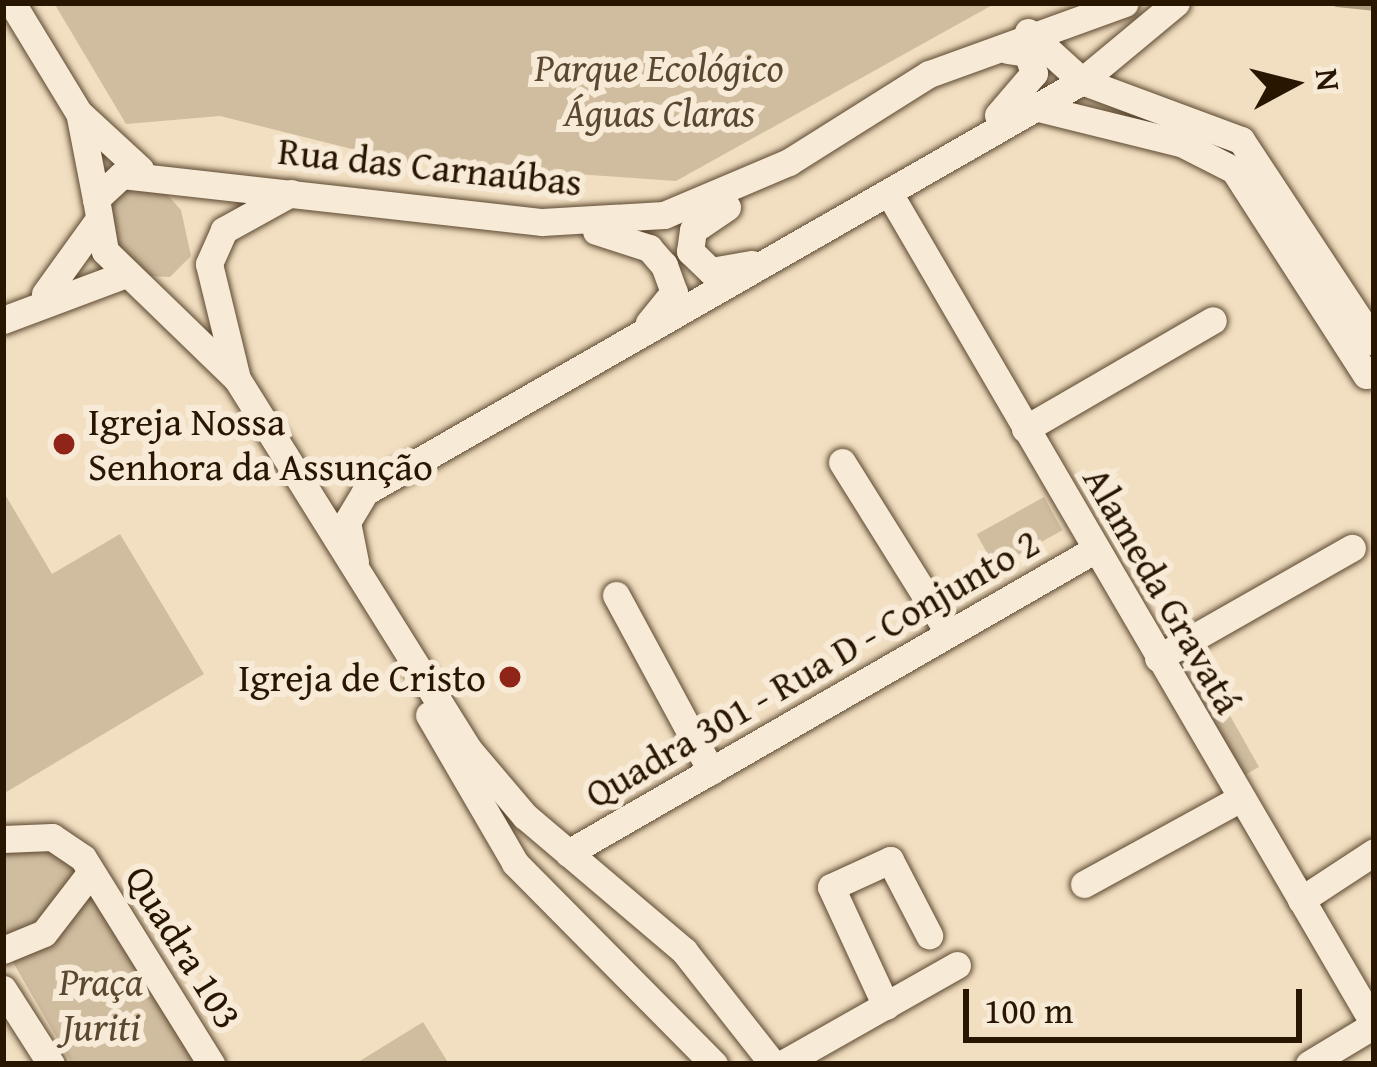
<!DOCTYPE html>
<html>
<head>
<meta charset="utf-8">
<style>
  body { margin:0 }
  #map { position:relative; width:1377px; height:1067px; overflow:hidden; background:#f2dec0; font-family:"Gentium Book Plus",serif }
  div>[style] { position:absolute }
  .green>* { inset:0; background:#d0bc9f; transform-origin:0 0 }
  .stream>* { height:8px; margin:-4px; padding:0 4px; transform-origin:4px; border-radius:4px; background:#ae9a7f }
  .roads { filter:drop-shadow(0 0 3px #5b4830) drop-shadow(0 0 3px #5b4830) }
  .minor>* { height:27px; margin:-13.5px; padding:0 13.5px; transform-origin:13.5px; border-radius:13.5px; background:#f7ead6 }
  .dots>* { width:33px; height:33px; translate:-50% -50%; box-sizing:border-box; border:6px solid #f7ead6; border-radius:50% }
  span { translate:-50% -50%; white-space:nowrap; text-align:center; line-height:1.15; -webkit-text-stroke:12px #f7ead6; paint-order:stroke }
  .park-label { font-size:39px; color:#5b4830; font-style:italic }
  .street-label { font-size:39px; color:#291600 }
  .poi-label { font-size:39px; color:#291600 }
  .left { translate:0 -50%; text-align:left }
  .right { translate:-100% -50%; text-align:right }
  .frame { position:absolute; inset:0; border:6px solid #291600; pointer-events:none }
  .north { position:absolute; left:1233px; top:24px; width:120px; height:120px; -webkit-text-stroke:9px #f7ead6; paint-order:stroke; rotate:83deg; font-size:33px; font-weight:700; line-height:48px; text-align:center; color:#291600 }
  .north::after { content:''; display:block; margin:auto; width:42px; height:54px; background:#291600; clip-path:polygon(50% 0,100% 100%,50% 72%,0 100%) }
  .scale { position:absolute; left:963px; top:989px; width:339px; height:54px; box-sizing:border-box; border:6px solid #291600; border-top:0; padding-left:15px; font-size:36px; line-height:42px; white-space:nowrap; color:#291600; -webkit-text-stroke:9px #f7ead6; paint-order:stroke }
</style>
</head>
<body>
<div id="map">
  <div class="green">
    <div style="clip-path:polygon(54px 3px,996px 3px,676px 181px,404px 162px,220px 116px,126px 124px)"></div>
    <div style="clip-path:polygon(124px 188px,163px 190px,181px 210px,191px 256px,170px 277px,144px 276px,111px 244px,110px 197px)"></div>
    <div style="clip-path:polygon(3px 491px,52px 574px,120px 534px,204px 674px,3px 794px)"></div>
    <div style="left:1044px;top:497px;width:38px;height:77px;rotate:61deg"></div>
    <div style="clip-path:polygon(1198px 659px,1259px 767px,1245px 775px,1182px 669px)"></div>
    <div style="clip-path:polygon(39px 842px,79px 863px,199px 1064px,72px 1064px,3px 945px,3px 854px)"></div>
    <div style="clip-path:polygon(423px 1022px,449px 1064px,355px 1064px)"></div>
  </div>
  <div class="stream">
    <div style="left:1337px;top:3px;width:37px;rotate:6deg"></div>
  </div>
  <div class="roads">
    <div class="minor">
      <div style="left:12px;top:3px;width:129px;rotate:58.7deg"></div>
      <div style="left:79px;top:113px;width:83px;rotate:42.6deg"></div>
      <div style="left:1028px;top:32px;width:73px;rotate:42.2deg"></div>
      <div style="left:1082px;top:81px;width:170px;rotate:20.4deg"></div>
      <div style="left:1241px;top:140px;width:242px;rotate:56.6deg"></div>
      <div style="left:1034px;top:107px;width:151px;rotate:13.8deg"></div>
      <div style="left:1181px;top:143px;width:59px;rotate:27deg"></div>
      <div style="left:1234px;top:170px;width:244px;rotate:57.2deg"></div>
      <div style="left:998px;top:115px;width:55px;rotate:-49.4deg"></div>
      <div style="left:1034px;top:73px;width:21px;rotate:-109deg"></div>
      <div style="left:1027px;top:53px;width:20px;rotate:-171deg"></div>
      <div style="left:80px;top:117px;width:84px;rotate:79deg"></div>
      <div style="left:291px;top:193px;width:77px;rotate:151.1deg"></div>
      <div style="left:224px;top:230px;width:37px;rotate:114deg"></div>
      <div style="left:209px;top:264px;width:118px;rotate:76.3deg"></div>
      <div style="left:237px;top:379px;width:438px;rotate:58deg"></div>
      <div style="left:469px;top:750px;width:87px;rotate:49.7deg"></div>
      <div style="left:525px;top:816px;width:209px;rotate:40.3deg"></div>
      <div style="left:684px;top:951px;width:144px;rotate:51.8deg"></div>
      <div style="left:889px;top:193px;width:962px;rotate:59.73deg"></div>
      <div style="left:727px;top:207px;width:41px;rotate:145.9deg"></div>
      <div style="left:693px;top:230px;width:21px;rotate:98deg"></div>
      <div style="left:690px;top:251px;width:29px;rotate:44deg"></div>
      <div style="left:711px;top:271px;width:42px;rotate:-9.7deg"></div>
      <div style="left:596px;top:231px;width:56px;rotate:17.8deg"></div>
      <div style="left:649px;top:248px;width:23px;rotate:49deg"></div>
      <div style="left:664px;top:265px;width:29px;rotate:70deg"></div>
      <div style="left:674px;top:292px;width:40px;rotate:129deg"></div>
      <div style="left:45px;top:294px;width:87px;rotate:-54.3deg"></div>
      <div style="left:3px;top:320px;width:131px;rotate:-20.5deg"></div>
      <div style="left:237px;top:379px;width:184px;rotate:-135.9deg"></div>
      <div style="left:105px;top:251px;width:53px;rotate:-99.8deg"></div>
      <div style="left:96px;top:199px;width:35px;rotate:-43deg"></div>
      <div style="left:122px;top:175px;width:423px;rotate:6.4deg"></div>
      <div style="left:542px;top:222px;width:122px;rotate:-3.3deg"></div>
      <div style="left:664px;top:215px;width:136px;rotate:-23deg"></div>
      <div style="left:789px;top:162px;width:165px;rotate:-32.2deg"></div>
      <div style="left:929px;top:74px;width:208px;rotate:-19.9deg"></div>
      <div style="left:1025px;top:429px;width:217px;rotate:-30.1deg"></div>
      <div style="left:842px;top:462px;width:202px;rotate:58deg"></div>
      <div style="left:355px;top:562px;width:41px;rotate:-101.3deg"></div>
      <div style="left:347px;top:522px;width:35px;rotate:-59deg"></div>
      <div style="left:365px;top:492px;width:826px;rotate:-29.82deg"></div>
      <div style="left:1082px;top:81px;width:122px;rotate:-39.7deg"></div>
      <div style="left:616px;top:595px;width:200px;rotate:61.6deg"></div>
      <div style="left:1158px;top:658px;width:223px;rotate:-29.6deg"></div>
      <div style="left:429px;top:715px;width:171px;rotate:59.8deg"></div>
      <div style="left:515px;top:863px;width:283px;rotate:45.3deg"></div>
      <div style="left:3px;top:839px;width:49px;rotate:-2.3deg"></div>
      <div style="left:52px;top:837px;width:37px;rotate:34deg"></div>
      <div style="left:83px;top:858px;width:243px;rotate:58.1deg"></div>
      <div style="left:568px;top:853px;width:607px;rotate:-29.94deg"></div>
      <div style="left:1084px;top:884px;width:177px;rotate:-28.7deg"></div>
      <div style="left:1301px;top:900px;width:87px;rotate:-33.3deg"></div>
      <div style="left:3px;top:950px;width:44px;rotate:-22.5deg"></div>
      <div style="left:44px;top:933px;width:77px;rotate:-52.4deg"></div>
      <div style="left:3px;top:989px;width:89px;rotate:57.4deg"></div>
      <div style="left:886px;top:1006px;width:131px;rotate:-114.8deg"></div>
      <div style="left:831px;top:887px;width:65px;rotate:-24.6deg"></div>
      <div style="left:890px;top:860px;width:85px;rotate:62.5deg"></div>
      <div style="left:782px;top:1064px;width:201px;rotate:-29.5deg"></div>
      <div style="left:1309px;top:1064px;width:76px;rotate:-31deg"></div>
    </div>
  </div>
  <div class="dots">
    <div style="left:64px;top:444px;background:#8f2418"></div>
    <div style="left:510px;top:677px;background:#8f2418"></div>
  </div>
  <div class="park-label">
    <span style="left:659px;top:90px">Parque Ecológico<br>Águas Claras</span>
    <span style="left:101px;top:1004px">Praça<br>Juriti</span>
  </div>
  <div class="street-label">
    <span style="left:430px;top:166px;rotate:6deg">Rua das Carnaúbas</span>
    <span style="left:1163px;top:590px;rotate:60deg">Alameda Gravatá</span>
    <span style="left:812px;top:668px;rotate:-30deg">Quadra 301 - Rua D - Conjunto 2</span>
    <span style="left:184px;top:947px;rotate:58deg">Quadra 103</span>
  </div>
  <div class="poi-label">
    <span class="left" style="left:88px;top:444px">Igreja Nossa<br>Senhora da Assunção</span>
    <span class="right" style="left:486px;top:677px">Igreja de Cristo</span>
  </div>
  <div class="frame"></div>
  <div class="north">N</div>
  <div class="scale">100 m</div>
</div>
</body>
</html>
